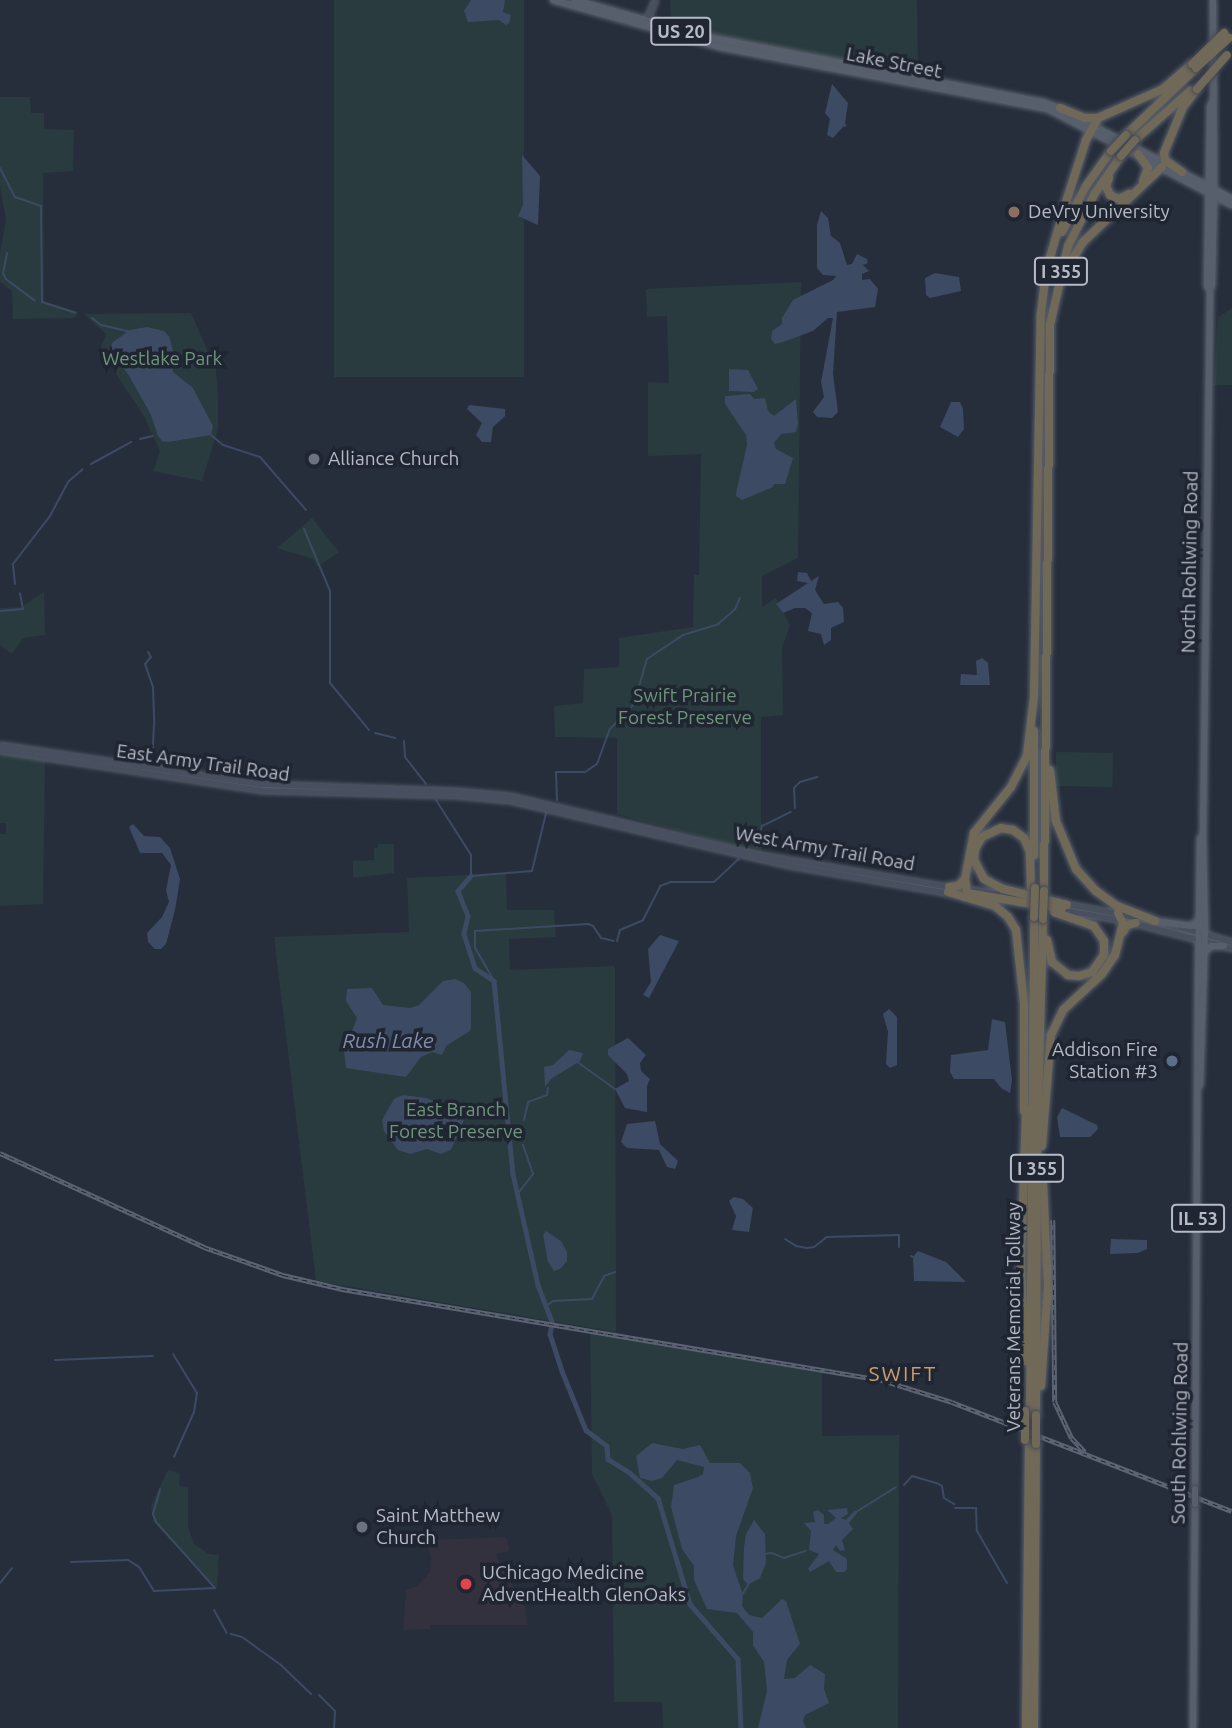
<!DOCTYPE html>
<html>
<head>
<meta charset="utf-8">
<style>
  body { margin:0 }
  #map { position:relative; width:1232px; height:1728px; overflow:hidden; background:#262e3c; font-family:Ubuntu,sans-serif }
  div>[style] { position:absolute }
  .medical>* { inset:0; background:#34313e }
  .green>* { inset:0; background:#293b3e; transform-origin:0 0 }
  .water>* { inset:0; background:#3d4a63 }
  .stream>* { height:2px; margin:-1px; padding:0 1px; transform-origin:1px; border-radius:1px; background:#3d4a63 }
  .river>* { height:4.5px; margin:-2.25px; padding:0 2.25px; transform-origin:2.25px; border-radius:2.25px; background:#3d4a63 }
  .roads { filter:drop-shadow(0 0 2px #585e6a) drop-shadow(0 0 2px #585e6a) }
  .secondary>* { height:5px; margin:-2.5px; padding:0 2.5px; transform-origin:2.5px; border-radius:2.5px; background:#484f5f }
  .primary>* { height:6px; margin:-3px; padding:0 3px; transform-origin:3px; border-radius:3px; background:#585f6c }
  .motorway>* { height:8px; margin:-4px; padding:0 4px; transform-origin:4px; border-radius:4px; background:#716958 }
  .rail>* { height:4.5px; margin-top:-2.25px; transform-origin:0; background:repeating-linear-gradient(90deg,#1f2531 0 5px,#5c6473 0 10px); box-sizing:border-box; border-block:2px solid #5c6473 }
  .bridges { filter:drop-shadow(0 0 2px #434955) drop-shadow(0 0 2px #434955) }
  .primary-bridge>* { height:6px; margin:-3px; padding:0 3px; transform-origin:3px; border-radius:3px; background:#585f6c }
  .motorway-bridge>* { height:8px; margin:-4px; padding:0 4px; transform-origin:4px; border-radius:4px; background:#716958 }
  .dots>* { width:19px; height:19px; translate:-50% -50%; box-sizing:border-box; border:4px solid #1f2531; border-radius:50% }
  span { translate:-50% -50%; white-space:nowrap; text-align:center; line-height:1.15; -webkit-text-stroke:7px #1f2531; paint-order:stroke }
  .shield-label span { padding:2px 5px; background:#1f2531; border:2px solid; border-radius:5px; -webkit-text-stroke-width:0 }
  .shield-label { font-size:18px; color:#b6bbc7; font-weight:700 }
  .street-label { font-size:19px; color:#b6bbc7 }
  .poi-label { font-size:19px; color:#b6bbc7 }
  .left { translate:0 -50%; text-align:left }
  .right { translate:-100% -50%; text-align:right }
  .park-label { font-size:19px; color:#6f967b }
  .water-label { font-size:21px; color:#808fac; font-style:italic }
  .neighbourhood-label { font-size:21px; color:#cb9e6d; letter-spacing:2px }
</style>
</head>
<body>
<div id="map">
  <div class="medical">
    <div style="clip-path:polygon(506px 1537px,510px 1551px,495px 1554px,525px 1607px,527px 1625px,430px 1625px,430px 1629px,403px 1630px,406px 1590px,417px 1586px,430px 1572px,431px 1556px,426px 1544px,434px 1540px)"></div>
  </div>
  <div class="green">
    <div style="left:334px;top:0;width:190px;height:377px"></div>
    <div style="clip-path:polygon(670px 0,917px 0,918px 74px,913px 77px,719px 36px,680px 25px,671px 19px)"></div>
    <div style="clip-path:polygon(0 97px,30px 97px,31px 113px,44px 113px,44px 129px,74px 130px,73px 171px,43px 173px,44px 301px,78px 312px,75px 318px,13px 319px,12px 291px,0 282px,0 253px,6px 220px,0 186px)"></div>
    <div style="clip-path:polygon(801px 282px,798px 558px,762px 576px,762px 607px,776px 598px,790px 625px,782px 648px,783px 715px,761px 717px,761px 853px,617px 814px,617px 738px,555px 737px,554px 706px,583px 703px,584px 669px,619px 667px,619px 638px,693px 627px,694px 575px,699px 575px,701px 454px,648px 456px,648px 382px,669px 383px,667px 316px,647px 317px,646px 289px)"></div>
    <div style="clip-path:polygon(1232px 308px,1232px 385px,1214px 385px,1218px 317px)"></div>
    <div style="clip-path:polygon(191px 313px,216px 370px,218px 396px,218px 429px,202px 481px,153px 471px,160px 451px,144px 416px,100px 350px,106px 334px,84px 314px)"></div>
    <div style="clip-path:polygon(312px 518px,339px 552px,317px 567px,313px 559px,277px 548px)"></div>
    <div style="clip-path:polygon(44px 592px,45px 635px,23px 638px,12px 654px,0 645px,0 608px,21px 607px)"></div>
    <div style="clip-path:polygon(0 751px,45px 759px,43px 904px,0 906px,0 834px,6px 834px,6px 823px,0 823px)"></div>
    <div style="left:1056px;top:752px;width:57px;height:34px;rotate:1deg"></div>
    <div style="clip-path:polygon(378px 844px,394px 844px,394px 873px,353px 878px,353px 861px,374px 860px,374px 848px,378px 848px)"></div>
    <div style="clip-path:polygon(506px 873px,507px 910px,554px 910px,556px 937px,509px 939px,510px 970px,615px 966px,616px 1332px,316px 1281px,274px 937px,409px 932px,407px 878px)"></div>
    <div style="clip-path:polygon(590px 1333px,822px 1372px,822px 1436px,899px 1435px,898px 1728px,663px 1728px,662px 1702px,614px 1702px,612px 1515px,592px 1474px)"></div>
    <div style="clip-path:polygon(168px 1470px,180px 1473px,179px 1486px,188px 1487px,188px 1527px,194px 1544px,209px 1554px,219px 1555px,217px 1588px,153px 1521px,151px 1506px)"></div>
  </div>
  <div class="water">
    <div style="clip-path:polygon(471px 0,505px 0,503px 12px,511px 15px,509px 23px,506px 25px,499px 20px,468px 22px,464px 11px)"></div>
    <div style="clip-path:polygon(832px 84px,848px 103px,845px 124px,847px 126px,843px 127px,833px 138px,827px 135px,830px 119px,825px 113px)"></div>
    <div style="clip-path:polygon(522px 155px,540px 176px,538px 225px,518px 216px,523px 205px)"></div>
    <div style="clip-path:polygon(821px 211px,828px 218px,831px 236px,840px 243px,847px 265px,852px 264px,857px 254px,867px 259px,868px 263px,863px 265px,869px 271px,862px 274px,862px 280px,870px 279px,878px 289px,875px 307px,837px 312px,833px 374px,838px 412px,832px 418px,817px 417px,813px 412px,824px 397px,821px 382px,833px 318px,828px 318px,813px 331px,783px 342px,775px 344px,771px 339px,772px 331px,782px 324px,782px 318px,793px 300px,833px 280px,836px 276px,823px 275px,817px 268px,817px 225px)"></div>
    <div style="clip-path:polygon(935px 273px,959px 277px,961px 291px,930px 298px,926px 295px,925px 278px)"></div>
    <div style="clip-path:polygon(147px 327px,164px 331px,169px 336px,173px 351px,173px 372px,193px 388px,213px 426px,211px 435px,168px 442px,162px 441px,158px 436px,151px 415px,128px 374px,108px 350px,113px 342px,130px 330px)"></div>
    <div style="clip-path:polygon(729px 369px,748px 370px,758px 389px,754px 392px,729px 391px)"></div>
    <div style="clip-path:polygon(750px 394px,754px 399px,765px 398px,768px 411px,774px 416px,796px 399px,798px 424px,796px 432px,781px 434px,774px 443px,776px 449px,793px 458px,785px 484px,774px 484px,773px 487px,742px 500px,736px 496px,737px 488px,747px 445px,746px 435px,725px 404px,725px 396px)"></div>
    <div style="clip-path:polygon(951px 402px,960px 402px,963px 409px,964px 429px,958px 437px,940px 427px)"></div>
    <div style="clip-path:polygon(469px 405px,505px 409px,505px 416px,493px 427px,491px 442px,482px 442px,476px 435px,482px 423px,467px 409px)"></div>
    <div style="clip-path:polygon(798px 572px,807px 573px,811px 581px,819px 576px,815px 590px,824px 604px,838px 602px,843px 608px,844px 622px,831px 628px,831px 640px,824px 645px,821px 634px,808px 631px,812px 613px,805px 608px,795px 608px,783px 613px,776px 604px,808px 583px,797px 581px)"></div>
    <div style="clip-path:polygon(982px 658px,988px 663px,990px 685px,960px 685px,961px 674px,977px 675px,976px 661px)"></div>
    <div style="clip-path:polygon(133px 824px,144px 836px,160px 837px,170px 848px,180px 879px,175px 910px,166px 944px,161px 949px,155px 949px,148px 942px,147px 933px,162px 917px,169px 902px,166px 890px,171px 865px,162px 853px,140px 853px,129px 827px)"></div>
    <div style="clip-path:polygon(660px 935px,679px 941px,649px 998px,643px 995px,651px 982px,648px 949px)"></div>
    <div style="clip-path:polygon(455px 979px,464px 983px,471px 992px,471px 1027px,470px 1031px,446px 1046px,442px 1055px,432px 1052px,421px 1057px,406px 1077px,346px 1068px,344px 1052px,357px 1018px,346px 1001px,347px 989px,372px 988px,383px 1005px,410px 1008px,419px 1005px,443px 981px)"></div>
    <div style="clip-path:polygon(889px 1009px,897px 1017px,897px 1065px,890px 1068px,886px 1064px,888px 1032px,883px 1014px)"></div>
    <div style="clip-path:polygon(992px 1019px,1005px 1022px,1012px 1080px,1010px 1093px,1001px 1088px,994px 1079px,954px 1079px,950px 1072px,951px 1055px,988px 1050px)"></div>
    <div style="clip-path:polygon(628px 1038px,646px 1055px,640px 1063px,641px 1071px,650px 1079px,647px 1086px,647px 1112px,625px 1108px,615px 1089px,629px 1081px,627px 1074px,608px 1055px,608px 1049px)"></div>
    <div style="clip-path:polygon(569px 1050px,583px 1053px,580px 1061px,551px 1079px,545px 1087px,544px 1067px,553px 1065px)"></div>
    <div style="clip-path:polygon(403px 1095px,426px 1098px,460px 1111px,464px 1120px,451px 1150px,441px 1154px,427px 1149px,410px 1154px,398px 1150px,384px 1131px,382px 1120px,394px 1099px)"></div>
    <div style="clip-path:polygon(1062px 1108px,1097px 1125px,1098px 1129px,1090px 1137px,1060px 1137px,1057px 1117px)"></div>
    <div style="clip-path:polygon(655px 1121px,660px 1144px,678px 1161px,675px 1169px,667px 1167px,659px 1150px,627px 1148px,621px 1142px,627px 1124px)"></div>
    <div style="clip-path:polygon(734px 1197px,743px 1199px,753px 1208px,749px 1232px,732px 1230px,736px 1216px,729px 1201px)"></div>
    <div style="clip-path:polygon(546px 1231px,561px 1241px,567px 1252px,567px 1261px,560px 1269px,554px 1271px,548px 1262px,543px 1235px)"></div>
    <div style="clip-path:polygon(1111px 1239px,1147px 1240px,1147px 1249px,1138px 1253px,1110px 1254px)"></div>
    <div style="clip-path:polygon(918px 1251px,946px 1262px,966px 1282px,914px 1281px,913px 1257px)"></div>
    <div style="clip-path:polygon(652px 1443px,683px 1449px,700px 1445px,710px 1463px,740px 1463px,750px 1473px,753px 1488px,736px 1536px,733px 1565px,743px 1595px,742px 1606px,749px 1615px,762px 1618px,782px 1599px,786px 1601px,800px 1644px,787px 1660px,784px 1679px,795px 1678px,810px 1665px,825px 1674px,824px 1689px,829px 1703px,805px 1715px,803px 1721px,806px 1728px,758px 1728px,767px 1691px,764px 1662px,753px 1645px,753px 1632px,737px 1613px,707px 1609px,694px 1580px,694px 1566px,682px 1549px,671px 1507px,674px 1485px,698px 1477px,703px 1474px,704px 1467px,677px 1460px,662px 1478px,652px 1481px,640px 1478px,636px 1456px)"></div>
    <div style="clip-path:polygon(847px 1508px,848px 1514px,841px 1518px,846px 1520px,855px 1510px,857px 1513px,849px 1523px,853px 1529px,842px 1540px,845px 1550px,840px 1551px,836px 1545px,833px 1550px,847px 1559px,847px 1569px,844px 1572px,836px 1572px,829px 1561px,810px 1572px,808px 1569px,819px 1554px,809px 1550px,811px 1531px,804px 1523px,815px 1522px,813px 1512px,818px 1510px,824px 1515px,824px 1524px,828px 1524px,836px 1518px,827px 1510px)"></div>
    <div style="clip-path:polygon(754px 1520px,765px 1534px,766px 1563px,760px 1578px,748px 1585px,743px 1579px,744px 1547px,746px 1534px)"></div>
  </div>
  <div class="stream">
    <div style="left:0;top:168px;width:33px;rotate:63deg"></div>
    <div style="left:15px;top:197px;width:28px;rotate:19deg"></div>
    <div style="left:41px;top:206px;width:96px;rotate:89.4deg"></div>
    <div style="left:42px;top:302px;width:35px;rotate:18deg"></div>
    <div style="left:7px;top:253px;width:20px;rotate:101deg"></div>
    <div style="left:3px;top:273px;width:7px;rotate:63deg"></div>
    <div style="left:6px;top:279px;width:36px;rotate:37deg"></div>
    <div style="left:92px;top:318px;width:11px;rotate:38deg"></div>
    <div style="left:101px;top:325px;width:32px;rotate:13deg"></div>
    <div style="left:211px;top:435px;width:16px;rotate:40deg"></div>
    <div style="left:223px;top:445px;width:39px;rotate:18deg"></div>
    <div style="left:260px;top:457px;width:70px;rotate:49deg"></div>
    <div style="left:140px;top:439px;width:13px;rotate:-13deg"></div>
    <div style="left:91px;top:464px;width:46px;rotate:-28.8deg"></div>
    <div style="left:304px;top:529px;width:67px;rotate:67.2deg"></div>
    <div style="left:330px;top:591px;width:92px;rotate:90deg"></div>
    <div style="left:330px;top:683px;width:61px;rotate:50.3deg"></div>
    <div style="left:15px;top:584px;width:20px;rotate:-96deg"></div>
    <div style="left:13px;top:564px;width:61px;rotate:-52.4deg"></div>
    <div style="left:50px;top:516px;width:40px;rotate:-62deg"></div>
    <div style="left:69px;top:481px;width:18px;rotate:-41deg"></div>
    <div style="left:0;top:611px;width:23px;rotate:-5deg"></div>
    <div style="left:23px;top:609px;width:16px;rotate:-101deg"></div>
    <div style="left:148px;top:652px;width:6px;rotate:59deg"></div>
    <div style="left:151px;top:657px;width:9px;rotate:131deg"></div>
    <div style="left:145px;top:664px;width:24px;rotate:71deg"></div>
    <div style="left:153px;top:687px;width:38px;rotate:88deg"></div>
    <div style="left:154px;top:725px;width:22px;rotate:93deg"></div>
    <div style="left:153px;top:747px;width:14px;rotate:111deg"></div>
    <div style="left:375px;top:733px;width:21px;rotate:14deg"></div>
    <div style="left:404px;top:741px;width:16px;rotate:86deg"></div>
    <div style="left:405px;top:757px;width:34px;rotate:52deg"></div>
    <div style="left:436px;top:800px;width:65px;rotate:57.5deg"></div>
    <div style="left:471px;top:855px;width:21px;rotate:90deg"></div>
    <div style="left:471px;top:876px;width:61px;rotate:-4.7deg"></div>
    <div style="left:532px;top:871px;width:60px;rotate:-76.4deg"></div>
    <div style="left:557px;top:800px;width:28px;rotate:-92deg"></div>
    <div style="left:556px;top:772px;width:29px"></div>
    <div style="left:585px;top:772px;width:14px;rotate:-34deg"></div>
    <div style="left:597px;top:764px;width:37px;rotate:-70deg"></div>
    <div style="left:610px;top:729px;width:35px;rotate:-46deg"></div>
    <div style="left:634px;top:704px;width:47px;rotate:-73.9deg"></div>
    <div style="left:647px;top:659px;width:43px;rotate:-33.7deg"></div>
    <div style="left:683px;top:635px;width:37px;rotate:-17deg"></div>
    <div style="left:718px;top:624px;width:23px;rotate:-41deg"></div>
    <div style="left:735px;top:609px;width:12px;rotate:-66deg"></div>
    <div style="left:795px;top:808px;width:20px;rotate:-93deg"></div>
    <div style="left:794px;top:788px;width:8px;rotate:-45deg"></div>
    <div style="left:800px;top:782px;width:18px;rotate:-16deg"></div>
    <div style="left:757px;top:847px;width:22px;rotate:-77deg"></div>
    <div style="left:762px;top:826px;width:32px;rotate:-26deg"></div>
    <div style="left:617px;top:941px;width:11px;rotate:-75deg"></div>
    <div style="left:620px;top:930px;width:25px;rotate:-23deg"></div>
    <div style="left:643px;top:920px;width:38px;rotate:-63deg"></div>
    <div style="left:660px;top:886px;width:12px;rotate:-20deg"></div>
    <div style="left:671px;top:882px;width:43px"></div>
    <div style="left:714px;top:882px;width:34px;rotate:-43deg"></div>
    <div style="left:493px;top:979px;width:36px;rotate:-120deg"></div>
    <div style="left:475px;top:948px;width:17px;rotate:-90deg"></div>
    <div style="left:475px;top:931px;width:113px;rotate:-3.5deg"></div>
    <div style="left:588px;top:924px;width:5px;rotate:22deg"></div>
    <div style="left:593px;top:926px;width:14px;rotate:56deg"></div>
    <div style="left:601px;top:938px;width:13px;rotate:13deg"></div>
    <div style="left:576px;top:1061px;width:48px;rotate:35.7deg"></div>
    <div style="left:524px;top:1120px;width:18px;rotate:-77deg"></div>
    <div style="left:528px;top:1102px;width:20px;rotate:-20deg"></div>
    <div style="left:547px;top:1095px;width:7px;rotate:-82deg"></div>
    <div style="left:519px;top:1192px;width:23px;rotate:-52deg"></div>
    <div style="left:533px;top:1174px;width:31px;rotate:-109deg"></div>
    <div style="left:785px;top:1239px;width:13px;rotate:32deg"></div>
    <div style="left:796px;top:1246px;width:11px;rotate:10deg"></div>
    <div style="left:807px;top:1248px;width:7px;rotate:-8deg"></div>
    <div style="left:814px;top:1247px;width:16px;rotate:-38deg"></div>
    <div style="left:827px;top:1237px;width:72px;rotate:-1.6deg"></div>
    <div style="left:899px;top:1235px;width:12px;rotate:90deg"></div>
    <div style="left:911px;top:1256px;width:2px;rotate:27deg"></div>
    <div style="left:545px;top:1307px;width:10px;rotate:-37deg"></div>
    <div style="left:553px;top:1301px;width:39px;rotate:-3deg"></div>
    <div style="left:592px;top:1299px;width:26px;rotate:-62deg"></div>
    <div style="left:604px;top:1276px;width:12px;rotate:-20deg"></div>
    <div style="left:173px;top:1354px;width:46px;rotate:58.4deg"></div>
    <div style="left:197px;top:1393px;width:19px;rotate:99deg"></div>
    <div style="left:194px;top:1412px;width:49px;rotate:114deg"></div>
    <div style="left:55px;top:1360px;width:98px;rotate:-2.3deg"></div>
    <div style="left:904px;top:1485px;width:12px;rotate:-48deg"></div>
    <div style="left:912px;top:1476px;width:26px;rotate:16deg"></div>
    <div style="left:937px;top:1483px;width:6px;rotate:31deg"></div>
    <div style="left:942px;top:1486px;width:12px;rotate:81deg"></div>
    <div style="left:944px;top:1498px;width:12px;rotate:31deg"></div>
    <div style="left:955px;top:1508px;width:21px"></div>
    <div style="left:976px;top:1508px;width:23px;rotate:88deg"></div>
    <div style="left:977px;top:1531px;width:60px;rotate:60deg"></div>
    <div style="left:856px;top:1512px;width:47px;rotate:-32deg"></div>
    <div style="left:764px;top:1554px;width:8px;rotate:-7deg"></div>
    <div style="left:772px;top:1553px;width:13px;rotate:23deg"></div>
    <div style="left:784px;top:1558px;width:23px;rotate:-18deg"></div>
    <div style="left:71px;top:1562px;width:57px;rotate:-2deg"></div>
    <div style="left:128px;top:1560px;width:13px;rotate:32deg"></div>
    <div style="left:139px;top:1567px;width:28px;rotate:58deg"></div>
    <div style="left:154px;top:1591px;width:61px;rotate:-2.8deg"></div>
    <div style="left:215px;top:1588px;width:89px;rotate:-131.8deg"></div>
    <div style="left:156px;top:1522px;width:9px;rotate:-111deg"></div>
    <div style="left:153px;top:1514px;width:26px;rotate:-74deg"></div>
    <div style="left:0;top:1583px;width:19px;rotate:-51deg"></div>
    <div style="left:742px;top:1595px;width:12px;rotate:-59deg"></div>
    <div style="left:214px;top:1610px;width:26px;rotate:61deg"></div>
    <div style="left:231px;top:1634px;width:11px;rotate:15deg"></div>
    <div style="left:242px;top:1637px;width:48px;rotate:35.7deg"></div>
    <div style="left:281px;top:1665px;width:42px;rotate:44deg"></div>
    <div style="left:319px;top:1695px;width:23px;rotate:45deg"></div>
    <div style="left:335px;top:1711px;width:17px;rotate:93deg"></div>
  </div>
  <div class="river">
    <div style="left:471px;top:876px;width:20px;rotate:131deg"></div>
    <div style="left:458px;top:891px;width:27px;rotate:68deg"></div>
    <div style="left:468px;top:916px;width:18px;rotate:103deg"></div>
    <div style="left:464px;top:934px;width:36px;rotate:72deg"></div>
    <div style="left:475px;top:968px;width:23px;rotate:34deg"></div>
    <div style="left:494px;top:981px;width:194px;rotate:84.4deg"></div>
    <div style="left:513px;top:1174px;width:114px;rotate:77.3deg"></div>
    <div style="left:538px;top:1285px;width:39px;rotate:69deg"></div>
    <div style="left:552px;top:1325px;width:9px;rotate:103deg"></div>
    <div style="left:550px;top:1334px;width:39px;rotate:72deg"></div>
    <div style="left:562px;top:1371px;width:64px;rotate:67.9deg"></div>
    <div style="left:586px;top:1430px;width:26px;rotate:37deg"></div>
    <div style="left:607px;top:1446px;width:13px;rotate:86deg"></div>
    <div style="left:608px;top:1459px;width:26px;rotate:32deg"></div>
    <div style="left:630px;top:1473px;width:38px;rotate:42deg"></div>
    <div style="left:658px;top:1498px;width:111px;rotate:73.2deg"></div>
    <div style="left:690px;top:1604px;width:73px;rotate:48.9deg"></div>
    <div style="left:738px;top:1659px;width:69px;rotate:87.5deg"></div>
  </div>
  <div class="roads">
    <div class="secondary">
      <div style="left:645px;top:23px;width:25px;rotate:-67deg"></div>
      <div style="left:0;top:745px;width:265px;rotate:8.5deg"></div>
      <div style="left:262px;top:784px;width:194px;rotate:2.1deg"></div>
      <div style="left:456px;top:791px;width:54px;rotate:5.3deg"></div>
      <div style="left:510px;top:796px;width:257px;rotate:13.3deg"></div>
      <div style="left:760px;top:855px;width:193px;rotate:9.6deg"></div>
      <div style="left:0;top:750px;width:265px;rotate:8.7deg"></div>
      <div style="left:262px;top:790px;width:194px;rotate:1.5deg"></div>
      <div style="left:456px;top:795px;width:53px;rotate:5.4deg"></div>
      <div style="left:509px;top:800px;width:287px;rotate:13.1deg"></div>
      <div style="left:789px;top:865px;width:163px;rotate:9.9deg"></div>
      <div style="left:967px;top:889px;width:57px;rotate:8.1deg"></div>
      <div style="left:1067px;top:904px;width:70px;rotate:10.7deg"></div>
      <div style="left:1060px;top:909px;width:63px;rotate:10.1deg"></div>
      <div style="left:1135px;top:923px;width:100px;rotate:14.5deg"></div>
      <div style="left:1180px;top:927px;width:54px;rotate:16.1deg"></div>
    </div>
    <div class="primary">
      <div style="left:553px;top:0;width:173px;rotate:15.7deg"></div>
      <div style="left:720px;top:47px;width:334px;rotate:10.7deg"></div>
      <div style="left:1048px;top:109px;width:208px;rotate:27.6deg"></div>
      <div style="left:575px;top:0;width:127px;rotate:16deg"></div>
      <div style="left:697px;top:35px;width:352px;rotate:11deg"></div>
      <div style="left:1043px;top:102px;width:19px;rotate:21deg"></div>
      <div style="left:1080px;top:119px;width:97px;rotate:27.6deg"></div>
      <div style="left:1179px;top:171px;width:60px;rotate:27.8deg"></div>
      <div style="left:1210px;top:290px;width:5px;rotate:-68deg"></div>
      <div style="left:1212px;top:285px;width:89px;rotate:-88.7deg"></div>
      <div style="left:1214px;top:196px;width:196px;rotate:-90.3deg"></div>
      <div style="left:1155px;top:921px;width:36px;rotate:8deg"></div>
      <div style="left:1191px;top:926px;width:10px;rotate:-37deg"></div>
      <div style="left:1206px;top:951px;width:7px;rotate:-45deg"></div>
      <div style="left:1211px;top:946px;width:13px"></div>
      <div style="left:1200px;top:1085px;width:152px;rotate:-88.1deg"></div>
      <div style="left:1205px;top:933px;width:99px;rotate:-91.2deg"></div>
      <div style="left:1203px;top:834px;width:544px;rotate:-89.26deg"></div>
      <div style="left:1210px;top:290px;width:5px;rotate:-127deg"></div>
      <div style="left:1207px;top:286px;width:180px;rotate:-89deg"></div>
      <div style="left:1210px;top:106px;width:7px;rotate:-63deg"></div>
      <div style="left:1195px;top:1489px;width:501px;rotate:-89.66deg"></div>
      <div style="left:1198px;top:988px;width:149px;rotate:-89.2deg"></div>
      <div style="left:1200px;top:839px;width:6px;rotate:-59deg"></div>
      <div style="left:1193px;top:1728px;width:224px;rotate:-89.5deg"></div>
    </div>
    <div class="motorway">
      <div style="left:1060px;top:108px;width:27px;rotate:22deg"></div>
      <div style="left:1085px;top:118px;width:13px"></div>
      <div style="left:1098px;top:118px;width:71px;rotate:-24deg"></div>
      <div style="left:1163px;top:89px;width:38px;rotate:-41deg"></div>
      <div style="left:1126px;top:135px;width:97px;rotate:-43.7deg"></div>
      <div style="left:1135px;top:140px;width:74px;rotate:-41.7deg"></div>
      <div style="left:1138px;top:154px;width:17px;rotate:54deg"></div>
      <div style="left:1148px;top:168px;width:14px;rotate:111deg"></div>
      <div style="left:1182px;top:172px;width:21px;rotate:-145deg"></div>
      <div style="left:1165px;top:160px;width:7px;rotate:-98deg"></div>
      <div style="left:1164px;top:153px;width:50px;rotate:-67.6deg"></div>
      <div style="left:1183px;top:107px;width:23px;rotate:-52deg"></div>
      <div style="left:1109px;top:178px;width:9px;rotate:111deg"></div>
      <div style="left:1106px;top:186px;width:10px;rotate:66deg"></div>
      <div style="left:1110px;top:195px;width:10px;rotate:24deg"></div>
      <div style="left:1119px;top:199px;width:11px;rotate:-27deg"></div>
      <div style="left:1062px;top:232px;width:52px;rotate:-62.4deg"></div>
      <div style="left:1086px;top:186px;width:43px;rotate:-54.5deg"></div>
      <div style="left:1065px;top:272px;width:35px;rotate:-59deg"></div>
      <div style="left:1083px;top:242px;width:109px;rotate:-43.5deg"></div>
      <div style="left:1034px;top:731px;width:124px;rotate:90deg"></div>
      <div style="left:1050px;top:770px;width:51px;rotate:83.3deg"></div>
      <div style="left:1056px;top:821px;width:52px;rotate:67.4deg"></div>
      <div style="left:1076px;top:869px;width:30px;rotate:48deg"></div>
      <div style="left:1096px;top:891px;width:26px;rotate:36deg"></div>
      <div style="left:1117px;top:906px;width:41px;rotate:21.5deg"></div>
      <div style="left:949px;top:887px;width:9px;rotate:-6deg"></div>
      <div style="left:958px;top:886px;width:10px;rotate:-45deg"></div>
      <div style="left:1031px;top:887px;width:35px;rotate:-92deg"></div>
      <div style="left:1030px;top:852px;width:15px;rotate:-113deg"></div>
      <div style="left:1024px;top:838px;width:14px;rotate:-144deg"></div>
      <div style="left:1013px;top:830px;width:12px;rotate:-171deg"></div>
      <div style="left:1001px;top:828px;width:21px;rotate:155deg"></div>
      <div style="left:982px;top:837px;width:14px;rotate:120deg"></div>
      <div style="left:975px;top:849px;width:11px;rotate:95deg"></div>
      <div style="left:974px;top:860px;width:21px;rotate:62deg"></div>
      <div style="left:984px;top:879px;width:21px;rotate:28deg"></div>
      <div style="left:1003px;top:889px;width:66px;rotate:14deg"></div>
      <div style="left:1044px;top:891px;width:566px;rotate:-89.39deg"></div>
      <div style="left:1050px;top:325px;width:81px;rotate:-77.2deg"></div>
      <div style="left:1068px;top:246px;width:59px;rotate:-63deg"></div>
      <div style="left:1095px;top:193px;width:45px;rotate:-54.9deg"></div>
      <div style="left:948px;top:892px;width:49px;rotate:16.6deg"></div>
      <div style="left:995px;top:906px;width:17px;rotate:40deg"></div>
      <div style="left:1008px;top:917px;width:15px;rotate:58deg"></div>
      <div style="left:1016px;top:930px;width:74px;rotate:83.8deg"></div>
      <div style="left:1024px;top:1004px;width:107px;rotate:90deg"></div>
      <div style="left:1062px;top:909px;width:96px;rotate:-170.4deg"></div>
      <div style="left:967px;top:893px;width:14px;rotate:-98deg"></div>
      <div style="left:965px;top:879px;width:47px;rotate:-78.9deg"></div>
      <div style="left:974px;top:833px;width:59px;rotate:-51.2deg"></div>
      <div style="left:1011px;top:787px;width:36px;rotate:-63deg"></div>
      <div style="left:1027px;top:755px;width:58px;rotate:-83.1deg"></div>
      <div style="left:1034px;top:697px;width:383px;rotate:-89deg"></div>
      <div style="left:1041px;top:314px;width:43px;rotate:-83.4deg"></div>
      <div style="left:1046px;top:271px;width:75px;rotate:-73.7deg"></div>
      <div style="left:1067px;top:199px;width:62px;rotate:-72.1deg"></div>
      <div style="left:1086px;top:140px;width:25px;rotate:-61deg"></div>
      <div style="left:1123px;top:932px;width:8px;rotate:-60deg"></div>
      <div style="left:1127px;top:925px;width:9px;rotate:-13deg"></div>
      <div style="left:1047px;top:940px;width:23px;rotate:77deg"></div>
      <div style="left:1052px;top:962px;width:21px;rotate:39deg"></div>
      <div style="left:1068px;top:975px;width:11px;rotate:5deg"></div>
      <div style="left:1079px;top:976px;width:14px;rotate:-17deg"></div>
      <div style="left:1092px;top:972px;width:21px;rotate:-55deg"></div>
      <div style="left:1104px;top:955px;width:14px;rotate:-90deg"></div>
      <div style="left:1104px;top:941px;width:18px;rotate:-124deg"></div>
      <div style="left:1094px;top:926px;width:42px;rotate:-160.7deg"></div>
      <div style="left:1042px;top:1146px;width:111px;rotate:-85.4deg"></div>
      <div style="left:1051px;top:1035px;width:28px;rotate:-64deg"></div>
      <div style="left:1063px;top:1010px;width:53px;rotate:-42.7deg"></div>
      <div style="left:1102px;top:974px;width:23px;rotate:-56deg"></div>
      <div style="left:1115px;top:955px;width:33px;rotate:-76deg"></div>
      <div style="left:1123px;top:923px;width:11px;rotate:-117deg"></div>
      <div style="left:1025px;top:1361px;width:99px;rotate:-92.3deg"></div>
      <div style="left:1021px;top:1262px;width:153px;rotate:-88.1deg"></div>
      <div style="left:1041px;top:1386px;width:101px;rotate:-86deg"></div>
      <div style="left:1048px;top:1285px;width:123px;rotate:-92.8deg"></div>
      <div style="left:1030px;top:1413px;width:496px;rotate:-89.5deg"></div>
      <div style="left:1036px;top:1415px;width:277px;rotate:-89.8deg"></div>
      <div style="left:1037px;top:1138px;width:218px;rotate:-88.4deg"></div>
      <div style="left:1026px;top:1728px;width:286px;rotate:-89.4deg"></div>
      <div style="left:1034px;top:1728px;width:284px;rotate:-89.6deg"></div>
    </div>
  </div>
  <div class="rail">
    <div style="left:0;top:1153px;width:225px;rotate:24.7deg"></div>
    <div style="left:204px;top:1247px;width:84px;rotate:19.5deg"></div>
    <div style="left:283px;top:1275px;width:61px;rotate:13.3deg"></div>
    <div style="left:342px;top:1289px;width:548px;rotate:9.57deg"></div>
    <div style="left:882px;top:1380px;width:73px;rotate:17.4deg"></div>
    <div style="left:952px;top:1402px;width:300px;rotate:21.3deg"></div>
    <div style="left:1053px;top:1220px;width:182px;rotate:89.4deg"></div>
    <div style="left:1055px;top:1402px;width:40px;rotate:65deg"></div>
    <div style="left:1072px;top:1438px;width:19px;rotate:47deg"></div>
  </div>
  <div class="bridges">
    <div class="primary-bridge">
      <div style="left:1195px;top:1504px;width:15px;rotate:-90deg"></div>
    </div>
    <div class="motorway-bridge">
      <div style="left:1192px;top:64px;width:45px;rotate:-44.1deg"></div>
      <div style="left:1196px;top:68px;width:45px;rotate:-42.3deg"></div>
      <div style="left:1197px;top:89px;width:45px;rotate:-48.6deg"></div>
      <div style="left:1111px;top:151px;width:22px;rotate:-47deg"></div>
      <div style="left:1121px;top:156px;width:21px;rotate:-49deg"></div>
      <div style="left:1034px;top:917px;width:29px;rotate:-88deg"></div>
      <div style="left:1043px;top:919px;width:28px;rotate:-88deg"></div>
      <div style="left:1025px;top:1411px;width:29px;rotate:90deg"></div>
      <div style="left:1036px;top:1415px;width:29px;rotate:90deg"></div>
    </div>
  </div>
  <div class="dots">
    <div style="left:1014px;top:212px;background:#8d6e63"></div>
    <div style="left:314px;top:459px;background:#6b7280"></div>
    <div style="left:1172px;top:1061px;background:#5c6f8a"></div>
    <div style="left:362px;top:1527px;background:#6b7280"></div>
    <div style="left:466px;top:1584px;background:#e0444e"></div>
  </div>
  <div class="shield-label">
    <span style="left:681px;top:31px">US 20</span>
    <span style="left:1061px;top:271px">I 355</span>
    <span style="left:1037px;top:1168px">I 355</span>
    <span style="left:1198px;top:1218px">IL 53</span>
  </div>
  <div class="street-label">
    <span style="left:894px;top:63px;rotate:11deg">Lake Street</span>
    <span style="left:1190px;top:562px;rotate:-89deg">North Rohlwing Road</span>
    <span style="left:203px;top:763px;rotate:8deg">East Army Trail Road</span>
    <span style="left:825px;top:849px;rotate:10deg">West Army Trail Road</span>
    <span style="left:1014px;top:1317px;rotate:-90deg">Veterans Memorial Tollway</span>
    <span style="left:1180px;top:1433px;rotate:-89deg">South Rohlwing Road</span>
  </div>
  <div class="poi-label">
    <span class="left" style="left:1028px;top:212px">DeVry University</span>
    <span class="left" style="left:328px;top:459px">Alliance Church</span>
    <span class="right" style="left:1158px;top:1061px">Addison Fire<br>Station #3</span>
    <span class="left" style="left:376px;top:1527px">Saint Matthew<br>Church</span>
    <span class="left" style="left:482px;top:1584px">UChicago Medicine<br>AdventHealth GlenOaks</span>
  </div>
  <div class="park-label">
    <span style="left:162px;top:359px">Westlake Park</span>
    <span style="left:685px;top:707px">Swift Prairie<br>Forest Preserve</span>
    <span style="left:456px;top:1121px">East Branch<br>Forest Preserve</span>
  </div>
  <div class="water-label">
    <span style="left:388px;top:1040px">Rush Lake</span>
  </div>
  <div class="neighbourhood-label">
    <span style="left:903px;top:1373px">SWIFT</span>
  </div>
</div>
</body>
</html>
